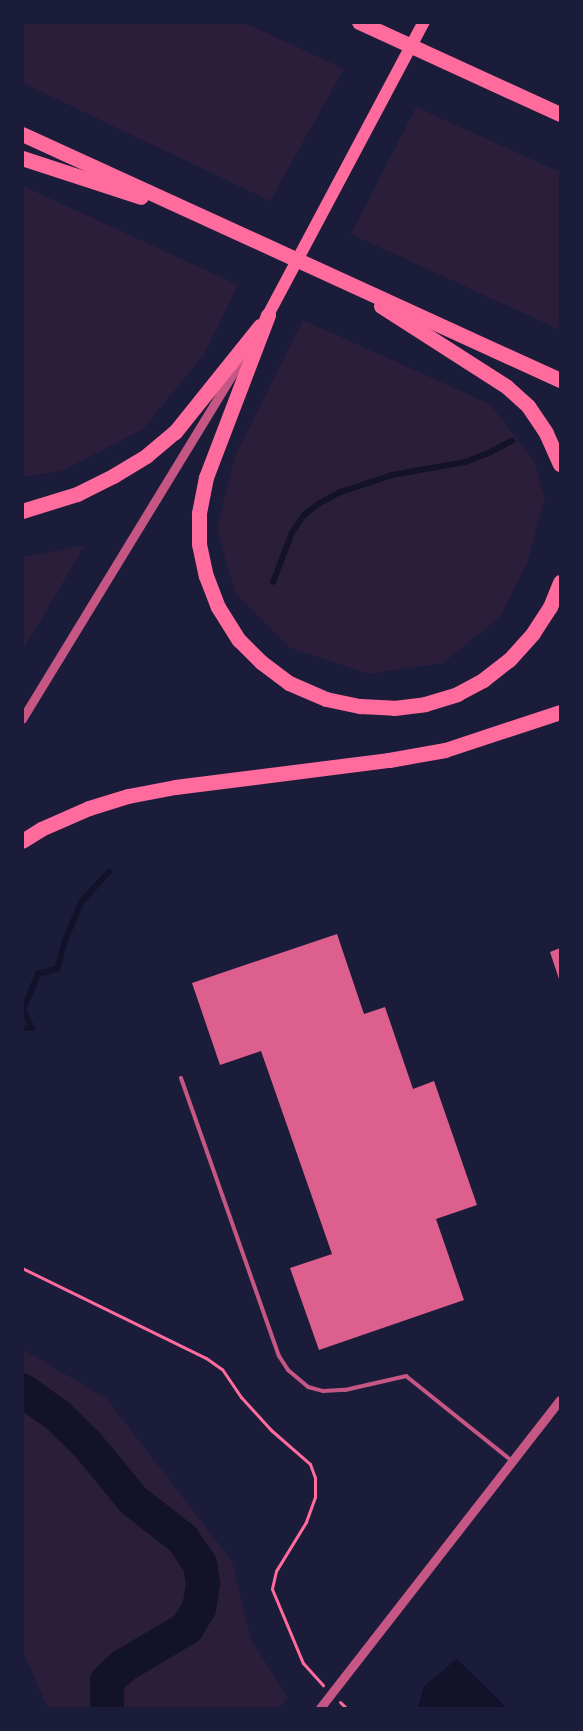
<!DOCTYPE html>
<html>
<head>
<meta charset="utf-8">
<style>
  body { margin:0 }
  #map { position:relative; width:583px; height:1731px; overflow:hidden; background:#1b1b3a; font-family:Arial,sans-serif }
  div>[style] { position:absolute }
  .green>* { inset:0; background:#2a1e3b }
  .water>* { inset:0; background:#12122b }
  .stream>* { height:5.5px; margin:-2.75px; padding:0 2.75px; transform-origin:2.75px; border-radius:2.75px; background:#12122b }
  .river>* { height:34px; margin:-17px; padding:0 17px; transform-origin:17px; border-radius:17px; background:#12122b }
  .building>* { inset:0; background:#dd5f8e }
  .path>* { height:3px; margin:-1.5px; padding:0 1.5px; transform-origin:1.5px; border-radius:1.5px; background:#ff6b9d }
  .service>* { height:4px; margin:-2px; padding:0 2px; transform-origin:2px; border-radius:2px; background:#c65784 }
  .tertiary>* { height:9px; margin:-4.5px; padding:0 4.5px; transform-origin:4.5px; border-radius:4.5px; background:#c65784 }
  .primary>* { height:12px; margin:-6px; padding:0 6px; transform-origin:6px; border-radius:6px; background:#ff6b9d }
  .motorway>* { height:15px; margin:-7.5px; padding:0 7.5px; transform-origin:7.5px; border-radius:7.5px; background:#ff6b9d }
  span { translate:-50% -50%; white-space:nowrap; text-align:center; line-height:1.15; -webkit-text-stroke:4px #1b1b3a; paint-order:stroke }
  .frame { position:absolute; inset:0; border:24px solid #1b1b3a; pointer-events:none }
</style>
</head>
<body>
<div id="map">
  <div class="green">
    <div style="clip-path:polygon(22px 23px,245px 23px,344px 69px,270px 201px,23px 83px)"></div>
    <div style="clip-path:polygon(416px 107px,560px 172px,560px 330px,351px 234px)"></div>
    <div style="clip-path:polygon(23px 186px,238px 285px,203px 356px,143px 429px,62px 471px,23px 477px)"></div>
    <div style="clip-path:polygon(303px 320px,490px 404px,534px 461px,545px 498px,527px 563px,500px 617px,443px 663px,369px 674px,290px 648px,235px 593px,217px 529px,235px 456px)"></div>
    <div style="clip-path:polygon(85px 545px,23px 650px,23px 557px)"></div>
    <div style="clip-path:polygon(22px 1349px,106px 1398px,232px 1561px,251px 1640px,288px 1697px,279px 1708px,48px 1708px,23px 1652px)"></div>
  </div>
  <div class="water">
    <div style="clip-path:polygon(457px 1659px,500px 1701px,506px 1708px,418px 1708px,424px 1686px)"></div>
  </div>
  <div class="stream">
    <div style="left:273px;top:582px;width:53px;rotate:-68.8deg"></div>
    <div style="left:292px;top:533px;width:22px;rotate:-56deg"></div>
    <div style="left:304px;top:515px;width:20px;rotate:-37deg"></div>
    <div style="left:320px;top:503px;width:24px;rotate:-28deg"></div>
    <div style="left:341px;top:492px;width:54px;rotate:-18.4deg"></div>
    <div style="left:392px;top:475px;width:74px;rotate:-10.1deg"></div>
    <div style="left:465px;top:462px;width:26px;rotate:-21deg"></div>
    <div style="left:489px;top:453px;width:26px;rotate:-28deg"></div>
    <div style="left:22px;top:1028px;width:10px"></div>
    <div style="left:32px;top:1028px;width:20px;rotate:-117deg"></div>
    <div style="left:23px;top:1010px;width:39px;rotate:-67deg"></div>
    <div style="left:38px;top:974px;width:20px;rotate:-15deg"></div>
    <div style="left:57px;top:969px;width:32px;rotate:-74deg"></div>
    <div style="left:66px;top:938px;width:40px;rotate:-66.6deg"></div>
    <div style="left:82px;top:901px;width:40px;rotate:-47deg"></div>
  </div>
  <div class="river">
    <div style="left:22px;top:1390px;width:43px;rotate:35.5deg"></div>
    <div style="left:57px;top:1415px;width:42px;rotate:44deg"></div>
    <div style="left:87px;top:1444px;width:74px;rotate:50.5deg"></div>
    <div style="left:134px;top:1501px;width:62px;rotate:37.8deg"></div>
    <div style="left:183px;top:1539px;width:30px;rotate:56deg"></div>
    <div style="left:200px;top:1564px;width:20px;rotate:81deg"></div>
    <div style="left:203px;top:1584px;width:24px;rotate:99deg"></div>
    <div style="left:199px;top:1608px;width:23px;rotate:121deg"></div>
    <div style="left:187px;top:1628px;width:74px;rotate:149.3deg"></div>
    <div style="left:123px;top:1666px;width:22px;rotate:137deg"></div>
    <div style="left:107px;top:1681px;width:27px;rotate:90deg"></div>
  </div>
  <div class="building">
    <div style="clip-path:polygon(337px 934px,364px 1014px,385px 1007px,413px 1089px,434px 1081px,477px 1205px,436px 1219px,464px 1300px,319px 1350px,290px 1268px,332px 1254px,261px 1051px,220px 1065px,192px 983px)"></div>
    <div style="clip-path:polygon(560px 948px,560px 982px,550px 952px)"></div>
  </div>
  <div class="path">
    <div style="left:22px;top:1268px;width:205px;rotate:26.1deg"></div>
    <div style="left:206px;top:1358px;width:19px;rotate:35deg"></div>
    <div style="left:222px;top:1369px;width:34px;rotate:56deg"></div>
    <div style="left:241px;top:1397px;width:45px;rotate:47.7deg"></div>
    <div style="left:271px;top:1430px;width:52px;rotate:41.1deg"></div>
    <div style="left:310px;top:1464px;width:15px;rotate:70deg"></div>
    <div style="left:315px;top:1478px;width:19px;rotate:90deg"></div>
    <div style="left:315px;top:1497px;width:27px;rotate:110deg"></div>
    <div style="left:306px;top:1522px;width:57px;rotate:121.5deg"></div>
    <div style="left:276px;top:1571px;width:18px;rotate:103deg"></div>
    <div style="left:272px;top:1589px;width:80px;rotate:67.3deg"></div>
    <div style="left:303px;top:1663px;width:30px;rotate:48deg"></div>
    <div style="left:340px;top:1702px;width:8px;rotate:45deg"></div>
  </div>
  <div class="service">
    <div style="left:181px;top:1078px;width:295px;rotate:70.6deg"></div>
    <div style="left:279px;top:1356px;width:17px;rotate:57deg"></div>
    <div style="left:288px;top:1370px;width:26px;rotate:40deg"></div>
    <div style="left:308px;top:1387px;width:16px;rotate:15deg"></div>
    <div style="left:323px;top:1391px;width:22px;rotate:-3deg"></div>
    <div style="left:345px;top:1390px;width:63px;rotate:-12.9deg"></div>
    <div style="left:406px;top:1376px;width:136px;rotate:38.7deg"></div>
  </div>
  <div class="tertiary">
    <div style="left:22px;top:719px;width:423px;rotate:-58.6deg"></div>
    <div style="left:320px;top:1708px;width:390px;rotate:-52.1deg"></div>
  </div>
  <div class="primary">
    <div style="left:268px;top:315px;width:332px;rotate:-62deg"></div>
  </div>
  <div class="motorway">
    <div style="left:359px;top:22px;width:221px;rotate:24.6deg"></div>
    <div style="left:22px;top:134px;width:592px;rotate:24.57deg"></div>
    <div style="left:22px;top:158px;width:125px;rotate:18.1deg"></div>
    <div style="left:381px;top:306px;width:150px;rotate:32.7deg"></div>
    <div style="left:507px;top:387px;width:28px;rotate:42deg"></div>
    <div style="left:528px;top:406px;width:32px;rotate:56deg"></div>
    <div style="left:546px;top:433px;width:34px;rotate:66deg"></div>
    <div style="left:268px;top:315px;width:173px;rotate:110.9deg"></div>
    <div style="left:206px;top:477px;width:37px;rotate:101deg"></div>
    <div style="left:199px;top:513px;width:31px;rotate:90deg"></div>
    <div style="left:199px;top:544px;width:33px;rotate:78deg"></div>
    <div style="left:206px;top:576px;width:33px;rotate:69deg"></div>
    <div style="left:218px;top:607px;width:39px;rotate:58deg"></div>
    <div style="left:239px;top:640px;width:31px;rotate:45deg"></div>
    <div style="left:261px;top:662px;width:35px;rotate:37deg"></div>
    <div style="left:289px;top:683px;width:40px;rotate:23.4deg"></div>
    <div style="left:326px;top:699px;width:35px;rotate:12deg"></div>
    <div style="left:360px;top:706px;width:34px;rotate:3deg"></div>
    <div style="left:394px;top:708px;width:31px;rotate:-7deg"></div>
    <div style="left:425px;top:704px;width:34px;rotate:-17deg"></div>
    <div style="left:457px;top:694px;width:30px;rotate:-28deg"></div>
    <div style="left:483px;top:680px;width:33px;rotate:-38deg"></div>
    <div style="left:509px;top:660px;width:36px;rotate:-48deg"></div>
    <div style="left:533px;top:633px;width:31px;rotate:-57deg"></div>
    <div style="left:550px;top:607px;width:27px;rotate:-68deg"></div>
    <div style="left:22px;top:511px;width:58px;rotate:-17.2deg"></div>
    <div style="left:77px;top:494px;width:40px;rotate:-26.6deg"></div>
    <div style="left:113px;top:476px;width:39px;rotate:-31deg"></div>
    <div style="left:146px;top:456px;width:38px;rotate:-40deg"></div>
    <div style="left:175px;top:432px;width:136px;rotate:-51.3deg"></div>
    <div style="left:22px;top:841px;width:22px;rotate:-32deg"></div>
    <div style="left:41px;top:829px;width:52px;rotate:-23.6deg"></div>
    <div style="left:89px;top:808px;width:41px;rotate:-17.1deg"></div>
    <div style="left:128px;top:796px;width:48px;rotate:-10.8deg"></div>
    <div style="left:175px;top:787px;width:216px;rotate:-7.2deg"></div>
    <div style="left:389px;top:760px;width:57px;rotate:-10.1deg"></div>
    <div style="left:445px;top:750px;width:121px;rotate:-18.3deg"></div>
  </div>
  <div class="frame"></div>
</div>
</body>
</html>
